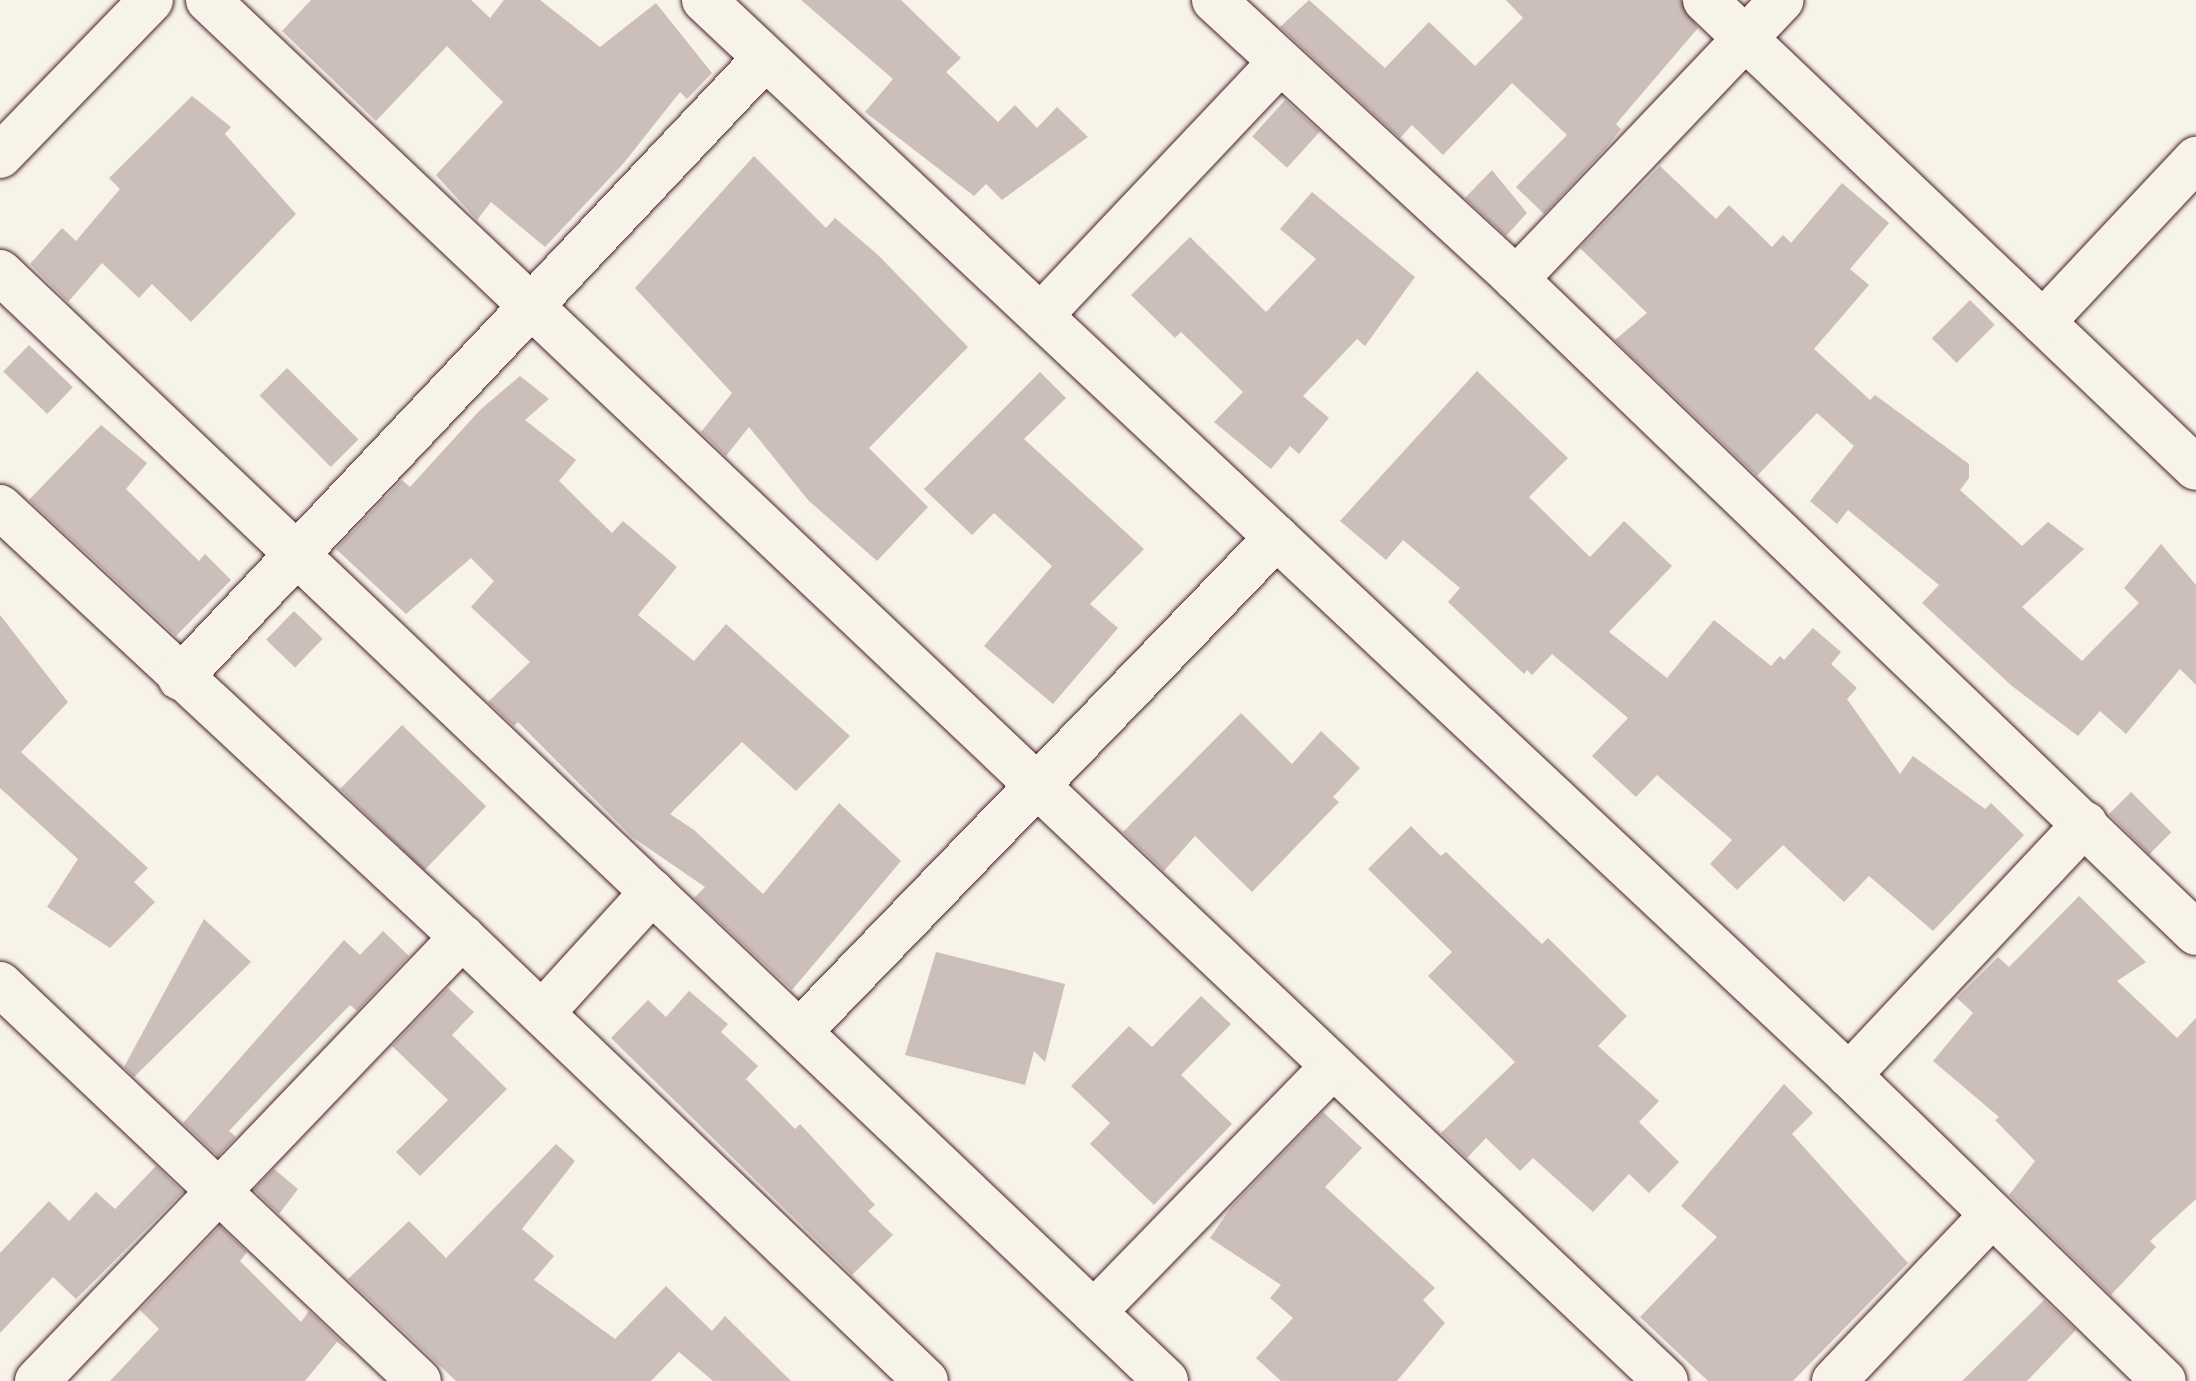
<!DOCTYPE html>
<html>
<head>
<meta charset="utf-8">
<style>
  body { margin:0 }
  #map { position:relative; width:2196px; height:1381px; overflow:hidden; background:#f7f3e8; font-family:"Gochi Hand",sans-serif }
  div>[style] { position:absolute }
  .building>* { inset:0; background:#ccbfb9; transform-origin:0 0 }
  .roads { filter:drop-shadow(0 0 2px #4a1f2b) drop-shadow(0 0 2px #4a1f2b) }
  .minor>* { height:44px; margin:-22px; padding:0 22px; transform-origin:22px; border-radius:22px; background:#f7f3e8 }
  span { translate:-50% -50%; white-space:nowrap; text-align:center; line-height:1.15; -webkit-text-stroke:6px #f7f3e8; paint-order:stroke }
</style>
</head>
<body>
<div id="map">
  <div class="building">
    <div style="clip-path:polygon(311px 0,471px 0,490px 18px,504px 0,540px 0,600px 47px,656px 3px,712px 73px,687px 99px,680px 92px,623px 164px,545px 247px,491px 202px,477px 220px,436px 175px,503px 102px,447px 46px,376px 121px,282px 31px)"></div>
    <div style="clip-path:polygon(801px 0,901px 0,961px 58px,946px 72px,998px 122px,1015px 105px,1037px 128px,1057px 107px,1088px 137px,1002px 200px,986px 184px,974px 196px,865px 112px,893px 79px)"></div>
    <div style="clip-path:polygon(1309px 0,1385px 68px,1429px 22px,1475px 66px,1523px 18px,1506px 0,1681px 0,1698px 28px,1616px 124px,1621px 129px,1605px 149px,1544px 214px,1516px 187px,1567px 135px,1512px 83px,1443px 155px,1412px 125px,1400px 138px,1280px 27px)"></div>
    <div style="clip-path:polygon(192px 96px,231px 127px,225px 134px,296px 214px,191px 322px,152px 284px,139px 298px,102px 263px,68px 302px,30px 264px,62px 228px,76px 241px,120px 189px,109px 178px)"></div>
    <div style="left:1285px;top:100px;width:47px;height:49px;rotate:42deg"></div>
    <div style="clip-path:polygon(754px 156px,826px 228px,835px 218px,877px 254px,968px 347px,869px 448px,928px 507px,877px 561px,808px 500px,749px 427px,726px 456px,701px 432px,732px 393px,635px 288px)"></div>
    <div style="clip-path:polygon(1660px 166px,1716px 219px,1729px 205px,1772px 247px,1783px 235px,1791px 243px,1842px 183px,1889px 223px,1850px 269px,1869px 285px,1814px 349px,1870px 400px,1875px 395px,1969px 464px,1969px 478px,1960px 490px,2022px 546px,2048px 522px,2084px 549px,2022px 607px,2082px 661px,2139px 603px,2124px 588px,2161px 544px,2196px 585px,2196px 685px,2180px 669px,2126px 734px,2100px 711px,2078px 736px,2012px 686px,1922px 603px,1939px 585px,1848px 510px,1837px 524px,1810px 501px,1854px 446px,1817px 413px,1757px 476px,1615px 340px,1647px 313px,1580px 248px)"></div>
    <div style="clip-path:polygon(1492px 170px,1527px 213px,1506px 236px,1465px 198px)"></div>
    <div style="clip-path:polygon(1312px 192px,1415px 277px,1365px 346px,1357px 339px,1303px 396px,1329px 418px,1299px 454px,1290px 446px,1271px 469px,1214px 422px,1243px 392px,1181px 332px,1175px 338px,1131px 295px,1190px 237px,1266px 312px,1316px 259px,1280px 229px)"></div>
    <div style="left:1970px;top:300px;width:35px;height:54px;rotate:45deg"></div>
    <div style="left:29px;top:345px;width:61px;height:37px;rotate:44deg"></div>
    <div style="left:287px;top:368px;width:101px;height:39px;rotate:45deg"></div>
    <div style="clip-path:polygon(1477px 371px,1568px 458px,1529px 497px,1590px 557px,1624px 521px,1672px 566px,1609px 632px,1667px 678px,1714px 620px,1771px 666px,1780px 656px,1784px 660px,1813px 628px,1841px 652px,1831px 664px,1857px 688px,1847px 699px,1900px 774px,1913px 756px,1985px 809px,1991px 803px,2024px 835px,1933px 931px,1869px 876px,1844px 902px,1783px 845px,1737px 890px,1710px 864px,1732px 840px,1657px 775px,1636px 797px,1592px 756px,1628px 718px,1552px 654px,1532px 675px,1527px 670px,1524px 674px,1448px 602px,1460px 588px,1403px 540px,1386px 560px,1340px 521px)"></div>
    <div style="clip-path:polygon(1040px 372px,1066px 398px,1024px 439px,1144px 549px,1090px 604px,1118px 628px,1053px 704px,984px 646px,1052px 566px,994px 513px,972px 535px,924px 489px)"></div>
    <div style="clip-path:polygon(520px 376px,549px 399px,525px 420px,576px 460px,559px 481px,612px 533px,623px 521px,677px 567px,638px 615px,694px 661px,726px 624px,850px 736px,796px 791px,742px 742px,670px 814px,694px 830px,763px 894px,839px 803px,901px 861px,792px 990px,694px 898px,705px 887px,632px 837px,518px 722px,514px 726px,488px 702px,530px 662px,471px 607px,494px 581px,471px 558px,406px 614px,336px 549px,402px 480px,410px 487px,480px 410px)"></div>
    <div style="clip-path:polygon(101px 425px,147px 463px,126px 489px,199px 561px,205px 554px,231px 580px,176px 636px,29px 500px)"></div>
    <div style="left:294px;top:611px;width:40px;height:40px;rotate:44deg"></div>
    <div style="clip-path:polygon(0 615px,68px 702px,21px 752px,148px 868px,134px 882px,155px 902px,110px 948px,47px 907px,78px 859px,0 788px)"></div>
    <div style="clip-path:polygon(1241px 713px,1292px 764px,1321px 731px,1360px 768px,1333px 797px,1339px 802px,1252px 892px,1195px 836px,1164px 871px,1123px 832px)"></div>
    <div style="left:402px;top:725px;width:117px;height:89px;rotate:44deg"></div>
    <div style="left:2131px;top:792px;width:57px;height:31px;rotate:45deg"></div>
    <div style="clip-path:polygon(1411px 826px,1441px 856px,1446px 852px,1542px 944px,1548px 938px,1627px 1016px,1598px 1046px,1659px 1101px,1639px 1122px,1679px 1162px,1649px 1193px,1629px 1174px,1593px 1212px,1533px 1158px,1520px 1171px,1486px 1138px,1467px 1158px,1441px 1133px,1515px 1062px,1428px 976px,1452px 952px,1368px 869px)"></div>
    <div style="clip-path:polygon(2079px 896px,2146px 962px,2117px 981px,2177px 1038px,2196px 1018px,2196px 1199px,2150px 1241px,2156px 1247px,2111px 1295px,2009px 1195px,2035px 1161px,1995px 1120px,1999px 1117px,1933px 1061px,1973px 1013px,1957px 998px,1998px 957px,2009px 967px)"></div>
    <div style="clip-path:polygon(204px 919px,251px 962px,134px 1077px,124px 1067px)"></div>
    <div style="clip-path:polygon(383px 931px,409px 956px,357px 1011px,350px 1005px,276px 1081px,229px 1131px,236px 1137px,218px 1156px,183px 1123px,344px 940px,360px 955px)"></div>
    <div style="clip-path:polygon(936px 952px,1065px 984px,1045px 1062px,1034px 1051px,1025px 1085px,905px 1055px)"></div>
    <div style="clip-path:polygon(448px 988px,474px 1012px,452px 1035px,507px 1089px,420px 1176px,396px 1152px,448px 1100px,392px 1046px)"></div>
    <div style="clip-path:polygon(689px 991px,728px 1024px,721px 1032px,758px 1066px,746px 1079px,795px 1129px,800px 1124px,875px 1205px,868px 1211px,893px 1235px,852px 1275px,611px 1038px,648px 1000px,666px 1017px)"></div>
    <div style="clip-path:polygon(1201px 996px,1231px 1024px,1181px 1075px,1232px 1124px,1154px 1205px,1090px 1144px,1110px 1123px,1071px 1086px,1129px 1026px,1152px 1047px)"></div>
    <div style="clip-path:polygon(1784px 1084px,1813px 1113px,1792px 1134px,1908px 1263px,1793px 1381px,1708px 1381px,1640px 1317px,1717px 1237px,1681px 1206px)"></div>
    <div style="clip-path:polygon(1323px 1112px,1362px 1148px,1325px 1187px,1435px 1288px,1423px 1300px,1445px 1323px,1397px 1381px,1281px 1381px,1256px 1358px,1293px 1318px,1270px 1298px,1281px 1285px,1210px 1238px,1232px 1206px)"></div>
    <div style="clip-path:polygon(556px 1144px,575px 1161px,522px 1229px,554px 1256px,534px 1280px,615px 1339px,666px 1286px,712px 1331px,725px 1316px,791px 1381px,713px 1381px,679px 1352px,651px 1381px,456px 1381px,348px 1279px,409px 1221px,446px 1258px)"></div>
    <div style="clip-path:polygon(156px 1166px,183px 1192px,76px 1299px,53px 1277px,0 1333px,0 1253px,49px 1201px,69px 1221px,96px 1192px,115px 1209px)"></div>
    <div style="clip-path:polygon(274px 1169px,298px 1189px,279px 1214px,254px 1190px)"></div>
    <div style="clip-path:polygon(220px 1226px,247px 1252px,240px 1261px,301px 1322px,309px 1311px,355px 1355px,337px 1342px,305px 1381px,110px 1381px,159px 1329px,140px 1310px)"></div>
    <div style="clip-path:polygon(2044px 1300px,2076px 1330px,2027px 1381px,1962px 1381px)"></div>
  </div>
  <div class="roads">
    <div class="minor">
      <div style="left:208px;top:0;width:2008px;rotate:43.45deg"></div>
      <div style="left:704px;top:0;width:1571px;rotate:43.19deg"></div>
      <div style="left:1849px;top:1075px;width:439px;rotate:44.2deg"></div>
      <div style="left:1214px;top:0;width:411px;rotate:42.7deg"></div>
      <div style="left:1516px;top:279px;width:943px;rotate:43.88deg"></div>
      <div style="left:1705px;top:0;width:678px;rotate:43.63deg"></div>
      <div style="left:0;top:156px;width:217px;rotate:-45.9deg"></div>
      <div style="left:0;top:272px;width:1609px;rotate:43.56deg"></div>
      <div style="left:1516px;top:279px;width:385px;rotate:-46.4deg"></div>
      <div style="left:1043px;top:313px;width:345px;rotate:-46.6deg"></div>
      <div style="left:2043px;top:322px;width:224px;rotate:-46.8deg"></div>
      <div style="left:0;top:507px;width:631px;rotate:42.95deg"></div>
      <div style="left:462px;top:937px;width:642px;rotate:43.74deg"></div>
      <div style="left:180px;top:678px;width:852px;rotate:-46.66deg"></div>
      <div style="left:0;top:984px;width:577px;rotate:43.46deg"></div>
      <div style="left:542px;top:1013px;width:164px;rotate:-47.7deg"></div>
      <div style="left:801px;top:1030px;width:685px;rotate:-46.01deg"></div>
      <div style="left:1849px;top:1075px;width:345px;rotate:-46.8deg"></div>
      <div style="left:1094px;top:1312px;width:342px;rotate:-45.8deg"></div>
      <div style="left:37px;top:1381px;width:615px;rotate:-46.25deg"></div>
      <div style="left:1834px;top:1381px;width:229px;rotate:-46.4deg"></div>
    </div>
  </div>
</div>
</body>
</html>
